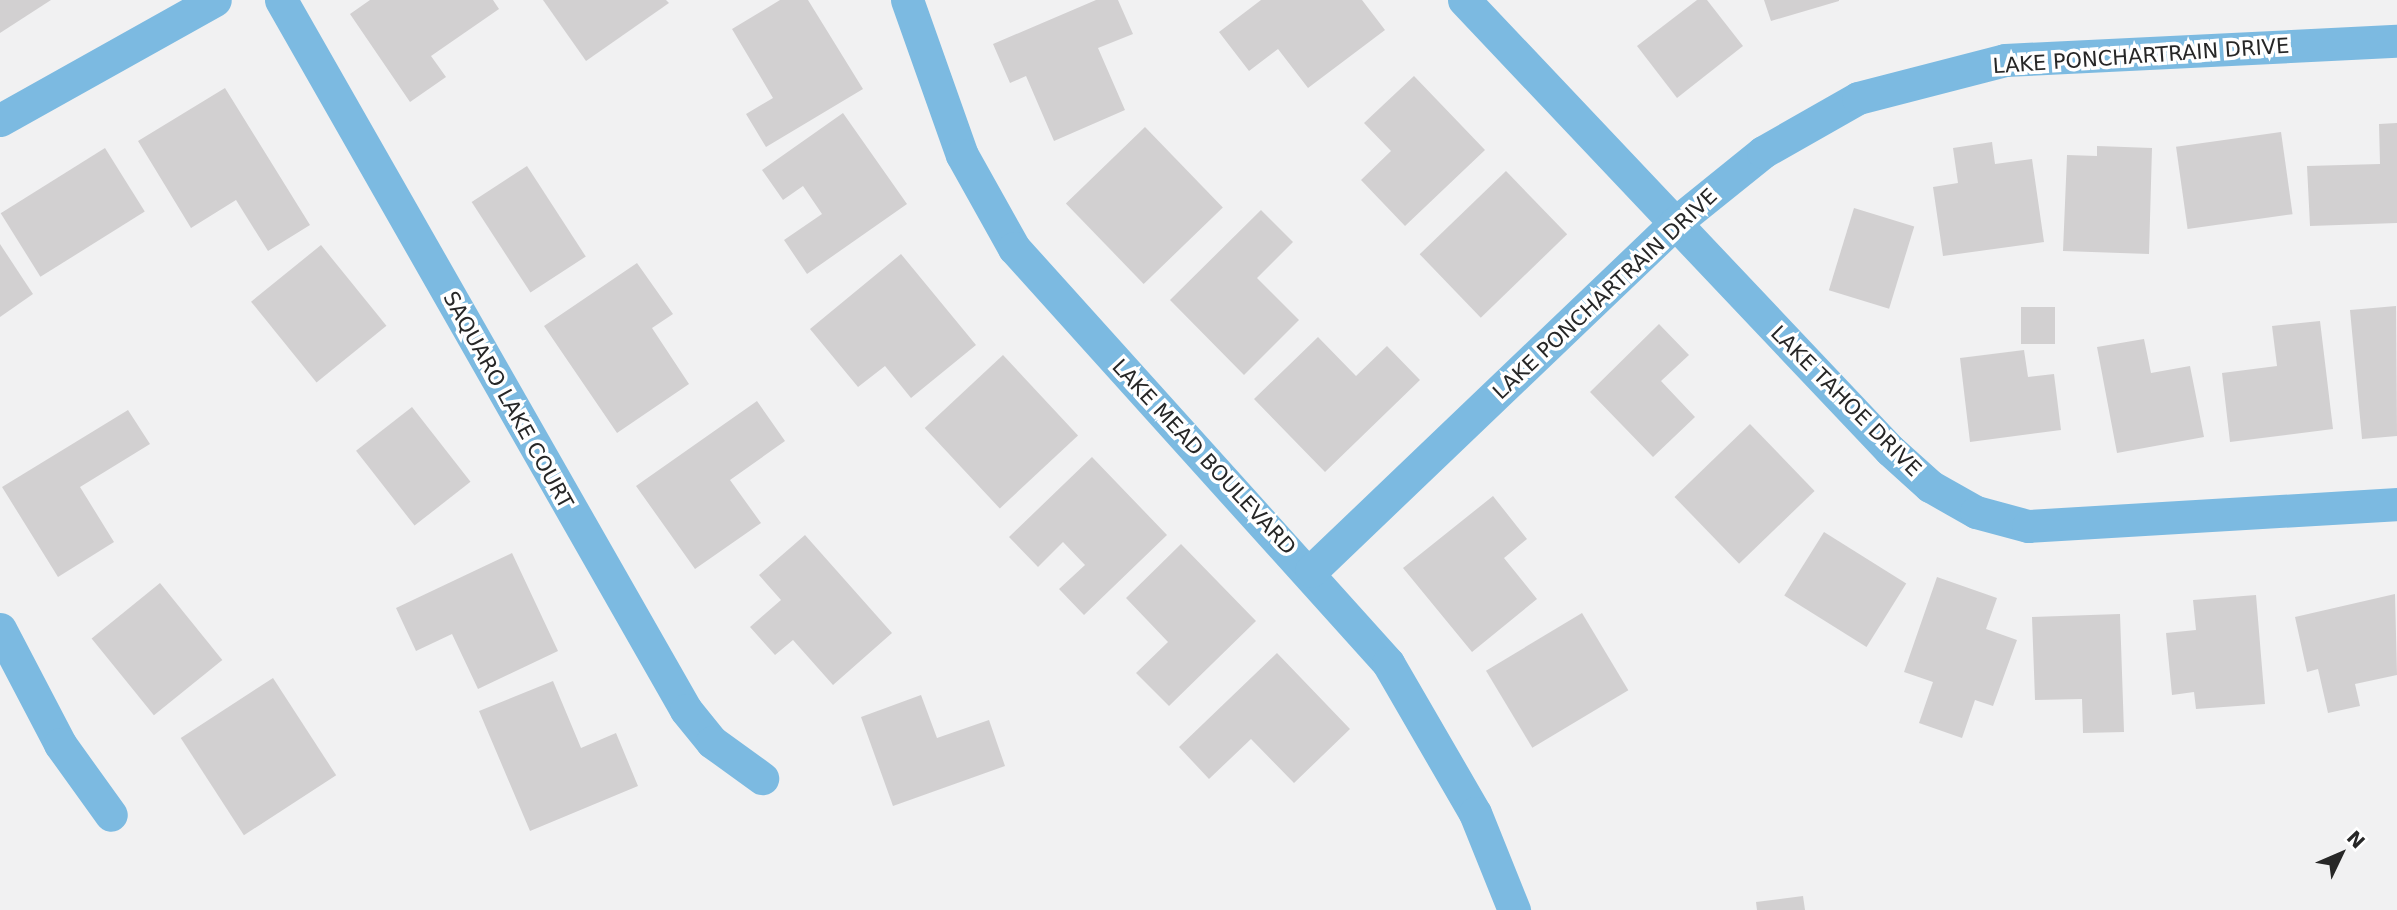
<!DOCTYPE html>
<html>
<head>
<meta charset="utf-8">
<style>
  body { margin:0 }
  #map { position:relative; width:2397px; height:910px; overflow:hidden; background:#f1f1f2; font-family:"DejaVu Sans",sans-serif }
  div>[style] { position:absolute }
  .building>* { inset:0; background:#d2d0d1; transform-origin:0 0 }
  .street>* { height:33px; margin:-16.5px; padding:0 16.5px; transform-origin:16.5px; border-radius:16.5px; background:#7cbae1 }
  span { translate:-50% -50%; white-space:nowrap; text-align:center; line-height:1.15; -webkit-text-stroke:7px #fff; paint-order:stroke }
  .street-label { font-size:21px; color:#272727 }
  .north { position:absolute; left:2306px; top:819px; width:70px; height:70px; -webkit-text-stroke:5px #fff; paint-order:stroke; rotate:46deg; font-size:19px; font-weight:700; line-height:28px; text-align:center; color:#272727 }
  .north::after { content:''; display:block; margin:auto; width:24px; height:32px; background:#272727; clip-path:polygon(50% 0,100% 100%,50% 72%,0 100%) }
</style>
</head>
<body>
<div id="map">
  <div class="building">
    <div style="clip-path:polygon(0 0,51px 0,0 33px)"></div>
    <div style="clip-path:polygon(370px 0,493px 0,499px 9px,431px 56px,446px 77px,410px 102px,350px 14px)"></div>
    <div style="clip-path:polygon(543px 0,666px 0,669px 3px,586px 61px)"></div>
    <div style="clip-path:polygon(780px 0,808px 0,863px 89px,766px 147px,746px 114px,773px 98px,732px 29px)"></div>
    <div style="clip-path:polygon(1096px 0,1118px 0,1133px 34px,1098px 48px,1125px 110px,1054px 141px,1026px 76px,1010px 83px,993px 44px)"></div>
    <div style="clip-path:polygon(1261px 0,1362px 0,1385px 30px,1308px 88px,1278px 49px,1249px 71px,1219px 32px)"></div>
    <div style="clip-path:polygon(1697px 0,1707px 0,1743px 46px,1677px 98px,1637px 46px)"></div>
    <div style="clip-path:polygon(1764px 0,1839px 0,1839px 1px,1771px 21px)"></div>
    <div style="clip-path:polygon(1414px 76px,1485px 150px,1405px 226px,1361px 180px,1391px 151px,1364px 123px)"></div>
    <div style="clip-path:polygon(225px 88px,310px 225px,268px 251px,236px 200px,191px 228px,138px 141px)"></div>
    <div style="clip-path:polygon(843px 113px,907px 204px,807px 274px,784px 240px,822px 214px,803px 186px,783px 200px,762px 170px)"></div>
    <div style="clip-path:polygon(2397px 123px,2397px 223px,2310px 226px,2307px 166px,2380px 164px,2379px 124px)"></div>
    <div style="left:1145px;top:127px;width:112px;height:110px;rotate:46deg"></div>
    <div style="left:2281px;top:132px;width:83px;height:106px;rotate:82deg"></div>
    <div style="clip-path:polygon(1992px 142px,1995px 164px,2032px 159px,2044px 242px,1943px 256px,1933px 187px,1958px 183px,1953px 148px)"></div>
    <div style="clip-path:polygon(2097px 146px,2152px 148px,2149px 254px,2063px 251px,2067px 155px,2097px 156px)"></div>
    <div style="left:105px;top:148px;width:75px;height:123px;rotate:58deg"></div>
    <div style="left:527px;top:166px;width:108px;height:66px;rotate:57deg"></div>
    <div style="left:1506px;top:171px;width:88px;height:120px;rotate:46deg"></div>
    <div style="left:1854px;top:208px;width:63px;height:86px;rotate:17deg"></div>
    <div style="clip-path:polygon(1261px 210px,1293px 242px,1257px 278px,1299px 320px,1244px 375px,1170px 300px)"></div>
    <div style="clip-path:polygon(0 244px,33px 294px,0 317px)"></div>
    <div style="left:321px;top:245px;width:104px;height:90px;rotate:51deg"></div>
    <div style="clip-path:polygon(901px 254px,976px 345px,911px 398px,885px 366px,858px 387px,810px 329px)"></div>
    <div style="clip-path:polygon(637px 263px,673px 314px,652px 328px,689px 384px,617px 433px,544px 326px)"></div>
    <div style="clip-path:polygon(2396px 306px,2397px 436px,2362px 439px,2350px 310px)"></div>
    <div style="left:2055px;top:307px;width:37px;height:34px;rotate:90deg"></div>
    <div style="clip-path:polygon(2320px 321px,2333px 429px,2230px 442px,2222px 373px,2277px 366px,2272px 326px)"></div>
    <div style="clip-path:polygon(1659px 324px,1689px 355px,1661px 381px,1695px 417px,1653px 457px,1590px 392px)"></div>
    <div style="clip-path:polygon(1318px 337px,1356px 376px,1387px 346px,1420px 380px,1325px 472px,1254px 399px)"></div>
    <div style="clip-path:polygon(2144px 339px,2151px 373px,2190px 366px,2204px 437px,2117px 453px,2097px 347px)"></div>
    <div style="clip-path:polygon(2024px 350px,2028px 377px,2054px 374px,2061px 430px,1970px 442px,1960px 358px)"></div>
    <div style="left:1003px;top:355px;width:110px;height:107px;rotate:47deg"></div>
    <div style="clip-path:polygon(757px 401px,785px 441px,730px 480px,761px 523px,695px 569px,636px 486px)"></div>
    <div style="left:412px;top:407px;width:95px;height:71px;rotate:52deg"></div>
    <div style="clip-path:polygon(128px 410px,150px 444px,80px 487px,114px 542px,58px 577px,2px 487px)"></div>
    <div style="left:1750px;top:424px;width:93px;height:105px;rotate:46deg"></div>
    <div style="clip-path:polygon(1092px 457px,1167px 535px,1084px 615px,1059px 589px,1085px 565px,1063px 542px,1038px 567px,1009px 537px)"></div>
    <div style="clip-path:polygon(1493px 496px,1527px 539px,1504px 558px,1537px 599px,1472px 652px,1403px 568px)"></div>
    <div style="left:1824px;top:532px;width:97px;height:75px;rotate:32deg"></div>
    <div style="clip-path:polygon(805px 535px,892px 633px,833px 685px,793px 640px,775px 655px,750px 627px,781px 600px,759px 575px)"></div>
    <div style="clip-path:polygon(1181px 544px,1256px 621px,1169px 706px,1136px 673px,1168px 642px,1126px 598px)"></div>
    <div style="clip-path:polygon(512px 553px,558px 651px,478px 689px,452px 634px,416px 651px,396px 608px)"></div>
    <div style="clip-path:polygon(1937px 577px,1997px 598px,1986px 629px,2017px 640px,1993px 706px,1975px 700px,1962px 738px,1919px 723px,1933px 682px,1904px 672px)"></div>
    <div style="left:160px;top:583px;width:99px;height:88px;rotate:51deg"></div>
    <div style="clip-path:polygon(2395px 594px,2397px 675px,2355px 684px,2360px 706px,2328px 713px,2318px 669px,2307px 672px,2295px 617px)"></div>
    <div style="clip-path:polygon(2256px 595px,2265px 704px,2196px 709px,2194px 692px,2172px 695px,2166px 633px,2196px 630px,2193px 600px)"></div>
    <div style="left:1582px;top:613px;width:90px;height:112px;rotate:59deg"></div>
    <div style="clip-path:polygon(2120px 614px,2124px 732px,2083px 733px,2082px 699px,2035px 700px,2032px 617px)"></div>
    <div style="clip-path:polygon(1277px 653px,1350px 729px,1294px 783px,1251px 739px,1209px 779px,1179px 747px)"></div>
    <div style="left:273px;top:678px;width:116px;height:110px;rotate:57deg"></div>
    <div style="clip-path:polygon(553px 681px,581px 748px,616px 733px,638px 786px,530px 831px,479px 711px)"></div>
    <div style="clip-path:polygon(921px 695px,937px 738px,989px 720px,1005px 766px,893px 806px,861px 717px)"></div>
    <div style="clip-path:polygon(1803px 896px,1805px 910px,1757px 910px,1756px 902px)"></div>
  </div>
  <div class="street">
    <div style="left:281px;top:0;width:817px;rotate:60.3deg"></div>
    <div style="left:686px;top:710px;width:41px;rotate:50.9deg"></div>
    <div style="left:712px;top:742px;width:62px;rotate:35.8deg"></div>
    <div style="left:907px;top:0;width:164px;rotate:70.5deg"></div>
    <div style="left:962px;top:155px;width:107px;rotate:60.8deg"></div>
    <div style="left:1014px;top:248px;width:559px;rotate:47.97deg"></div>
    <div style="left:1388px;top:663px;width:173px;rotate:59.9deg"></div>
    <div style="left:1475px;top:813px;width:105px;rotate:68.1deg"></div>
    <div style="left:1464px;top:0;width:620px;rotate:46.57deg"></div>
    <div style="left:1890px;top:450px;width:54px;rotate:42deg"></div>
    <div style="left:1930px;top:486px;width:53px;rotate:29.5deg"></div>
    <div style="left:1976px;top:512px;width:54px;rotate:15.1deg"></div>
    <div style="left:2028px;top:526px;width:370px;rotate:-3.4deg"></div>
    <div style="left:0;top:120px;width:246px;rotate:-29.2deg"></div>
    <div style="left:1311px;top:571px;width:504px;rotate:-43.71deg"></div>
    <div style="left:1675px;top:223px;width:113px;rotate:-38.9deg"></div>
    <div style="left:1763px;top:152px;width:109px;rotate:-29.6deg"></div>
    <div style="left:1858px;top:98px;width:152px;rotate:-14.5deg"></div>
    <div style="left:2005px;top:60px;width:392px;rotate:-2.8deg"></div>
    <div style="left:0;top:629px;width:130px;rotate:62.4deg"></div>
    <div style="left:60px;top:744px;width:87px;rotate:54.3deg"></div>
  </div>
  <div class="street-label">
    <span style="left:2141px;top:56px;rotate:-4deg">LAKE PONCHARTRAIN DRIVE</span>
    <span style="left:1605px;top:294px;rotate:-43deg">LAKE PONCHARTRAIN DRIVE</span>
    <span style="left:508px;top:400px;rotate:61deg">SAQUARO LAKE COURT</span>
    <span style="left:1846px;top:401px;rotate:45deg">LAKE TAHOE DRIVE</span>
    <span style="left:1204px;top:457px;rotate:47deg">LAKE MEAD BOULEVARD</span>
  </div>
  <div class="north">N</div>
</div>
</body>
</html>
